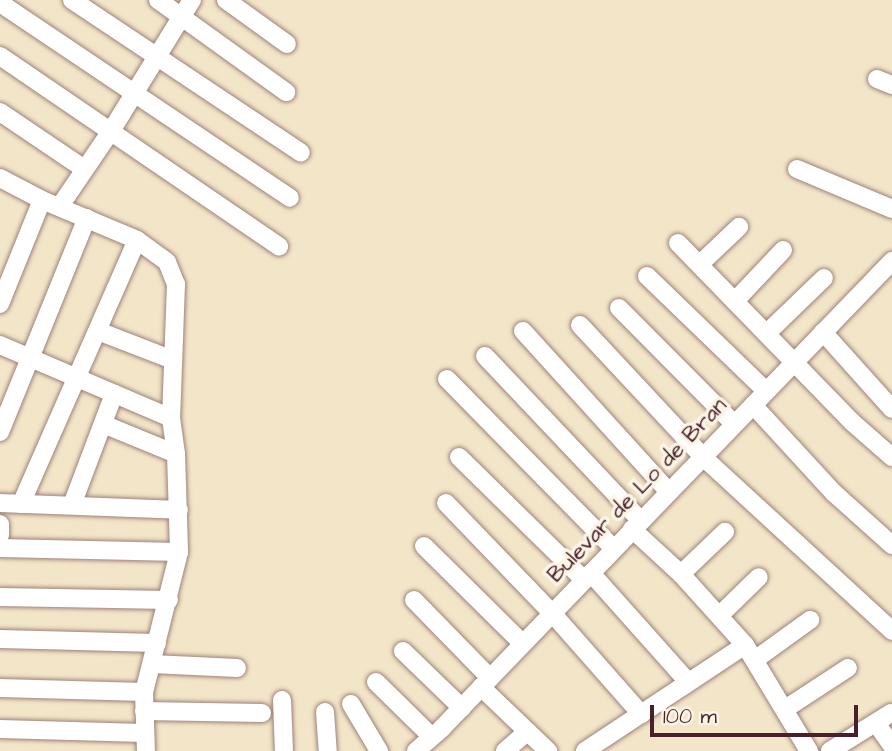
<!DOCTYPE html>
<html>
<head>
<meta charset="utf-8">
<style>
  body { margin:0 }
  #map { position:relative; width:892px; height:751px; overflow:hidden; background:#f3e5c8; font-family:"Architects Daughter",sans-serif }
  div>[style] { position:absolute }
  .roads { filter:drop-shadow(0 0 2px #9e827a) drop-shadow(0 0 2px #9e827a) }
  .minor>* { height:18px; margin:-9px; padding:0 9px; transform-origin:9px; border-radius:9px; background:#fff }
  span { translate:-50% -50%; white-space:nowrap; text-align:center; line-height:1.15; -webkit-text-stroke:7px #fcf5e5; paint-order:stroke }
  .street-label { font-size:23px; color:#4a1f2b }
  .scale { position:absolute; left:650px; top:705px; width:208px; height:32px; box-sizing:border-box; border:4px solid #4a1f2b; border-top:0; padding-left:9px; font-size:21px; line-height:24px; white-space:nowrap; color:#4a1f2b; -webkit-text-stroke:5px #fcf5e5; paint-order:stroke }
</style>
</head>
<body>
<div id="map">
  <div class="roads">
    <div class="minor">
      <div style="left:72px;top:0;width:275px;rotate:33.7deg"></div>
      <div style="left:158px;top:0;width:158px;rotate:35.7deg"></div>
      <div style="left:226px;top:0;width:75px;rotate:35.8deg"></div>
      <div style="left:0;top:3px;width:349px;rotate:33.9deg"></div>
      <div style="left:0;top:56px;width:338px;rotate:34.3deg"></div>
      <div style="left:877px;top:79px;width:16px;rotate:22deg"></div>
      <div style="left:0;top:112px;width:100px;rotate:34deg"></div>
      <div style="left:797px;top:169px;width:103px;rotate:22.8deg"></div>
      <div style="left:0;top:178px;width:47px;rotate:27.6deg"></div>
      <div style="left:42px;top:200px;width:103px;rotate:22.8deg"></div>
      <div style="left:137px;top:240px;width:37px;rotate:36deg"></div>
      <div style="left:167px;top:262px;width:24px;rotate:68deg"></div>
      <div style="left:176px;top:284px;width:134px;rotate:92.1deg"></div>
      <div style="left:171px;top:418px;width:36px;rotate:82deg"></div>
      <div style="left:176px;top:454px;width:98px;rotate:88.2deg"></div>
      <div style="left:179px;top:552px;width:144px;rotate:104deg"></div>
      <div style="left:144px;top:692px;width:59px;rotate:88.1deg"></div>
      <div style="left:60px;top:206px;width:91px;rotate:-55.8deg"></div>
      <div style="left:111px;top:131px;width:154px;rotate:-58.3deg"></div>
      <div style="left:678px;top:243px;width:250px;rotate:45.8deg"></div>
      <div style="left:852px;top:422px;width:53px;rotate:41.2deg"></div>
      <div style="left:700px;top:264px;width:54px;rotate:-43.5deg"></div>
      <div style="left:647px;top:276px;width:165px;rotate:44deg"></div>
      <div style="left:735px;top:301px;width:70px;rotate:-46.7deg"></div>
      <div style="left:0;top:304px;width:112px;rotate:-68deg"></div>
      <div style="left:619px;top:308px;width:163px;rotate:45.2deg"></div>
      <div style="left:580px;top:325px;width:180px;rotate:47deg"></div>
      <div style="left:703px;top:457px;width:257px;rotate:42.6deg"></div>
      <div style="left:98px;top:331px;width:80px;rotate:21.1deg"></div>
      <div style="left:523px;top:331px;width:217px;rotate:47.8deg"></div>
      <div style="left:823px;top:332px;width:103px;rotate:48.1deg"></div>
      <div style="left:767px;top:333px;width:79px;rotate:-44deg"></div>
      <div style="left:0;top:345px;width:186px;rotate:23.1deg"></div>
      <div style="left:485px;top:356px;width:227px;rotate:46.6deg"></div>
      <div style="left:447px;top:379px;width:238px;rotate:45.5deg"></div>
      <div style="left:753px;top:405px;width:120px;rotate:47.4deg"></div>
      <div style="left:834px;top:493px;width:78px;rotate:41.9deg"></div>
      <div style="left:103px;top:424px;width:79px;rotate:22.3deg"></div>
      <div style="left:0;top:432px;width:231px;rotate:-67.9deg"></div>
      <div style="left:459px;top:457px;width:175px;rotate:44.5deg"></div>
      <div style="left:0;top:503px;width:179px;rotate:2.2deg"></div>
      <div style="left:446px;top:503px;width:153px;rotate:46.1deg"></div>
      <div style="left:552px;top:613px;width:135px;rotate:48.6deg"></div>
      <div style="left:21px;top:504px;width:288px;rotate:-66.3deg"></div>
      <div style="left:72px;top:505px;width:119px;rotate:-69.3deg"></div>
      <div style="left:0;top:524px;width:11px;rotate:90deg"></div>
      <div style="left:632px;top:529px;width:67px;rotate:42.6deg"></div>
      <div style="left:681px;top:574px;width:96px;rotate:48deg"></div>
      <div style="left:745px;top:645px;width:124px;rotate:58.9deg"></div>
      <div style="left:424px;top:546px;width:139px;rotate:44.7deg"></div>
      <div style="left:0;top:548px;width:179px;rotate:1.3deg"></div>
      <div style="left:591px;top:573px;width:146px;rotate:48.3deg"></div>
      <div style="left:681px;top:574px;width:61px;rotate:-43.7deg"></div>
      <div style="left:0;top:597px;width:169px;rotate:1deg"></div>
      <div style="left:414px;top:600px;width:109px;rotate:45.7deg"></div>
      <div style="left:720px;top:615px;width:54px;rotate:-44.3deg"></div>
      <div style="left:0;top:639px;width:157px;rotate:1.5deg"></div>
      <div style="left:403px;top:651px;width:82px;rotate:44deg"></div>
      <div style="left:756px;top:659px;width:67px;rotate:-35.8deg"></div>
      <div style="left:152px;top:664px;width:85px;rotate:2.7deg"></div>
      <div style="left:376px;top:682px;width:78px;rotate:44.5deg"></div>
      <div style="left:481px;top:687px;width:93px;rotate:43.7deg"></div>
      <div style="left:0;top:688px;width:144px;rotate:1.6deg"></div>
      <div style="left:282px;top:700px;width:51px;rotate:87.8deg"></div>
      <div style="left:351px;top:704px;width:55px;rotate:59.2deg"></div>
      <div style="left:785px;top:709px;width:75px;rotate:-33.1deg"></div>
      <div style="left:144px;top:711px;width:118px;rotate:1deg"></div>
      <div style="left:325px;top:712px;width:39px;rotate:86deg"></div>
      <div style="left:876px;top:723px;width:28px;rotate:55deg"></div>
      <div style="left:0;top:729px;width:144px;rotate:1.6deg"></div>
      <div style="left:416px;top:751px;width:35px;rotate:-41deg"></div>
      <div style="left:442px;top:728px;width:649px;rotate:-46.06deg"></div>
      <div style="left:505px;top:751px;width:30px;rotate:-41deg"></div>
      <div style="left:585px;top:751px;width:192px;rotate:-33.5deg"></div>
      <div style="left:830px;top:751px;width:72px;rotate:-31.9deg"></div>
    </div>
  </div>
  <div class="street-label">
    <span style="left:637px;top:490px;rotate:-46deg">Bulevar de Lo de Bran</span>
  </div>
  <div class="scale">100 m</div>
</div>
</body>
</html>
